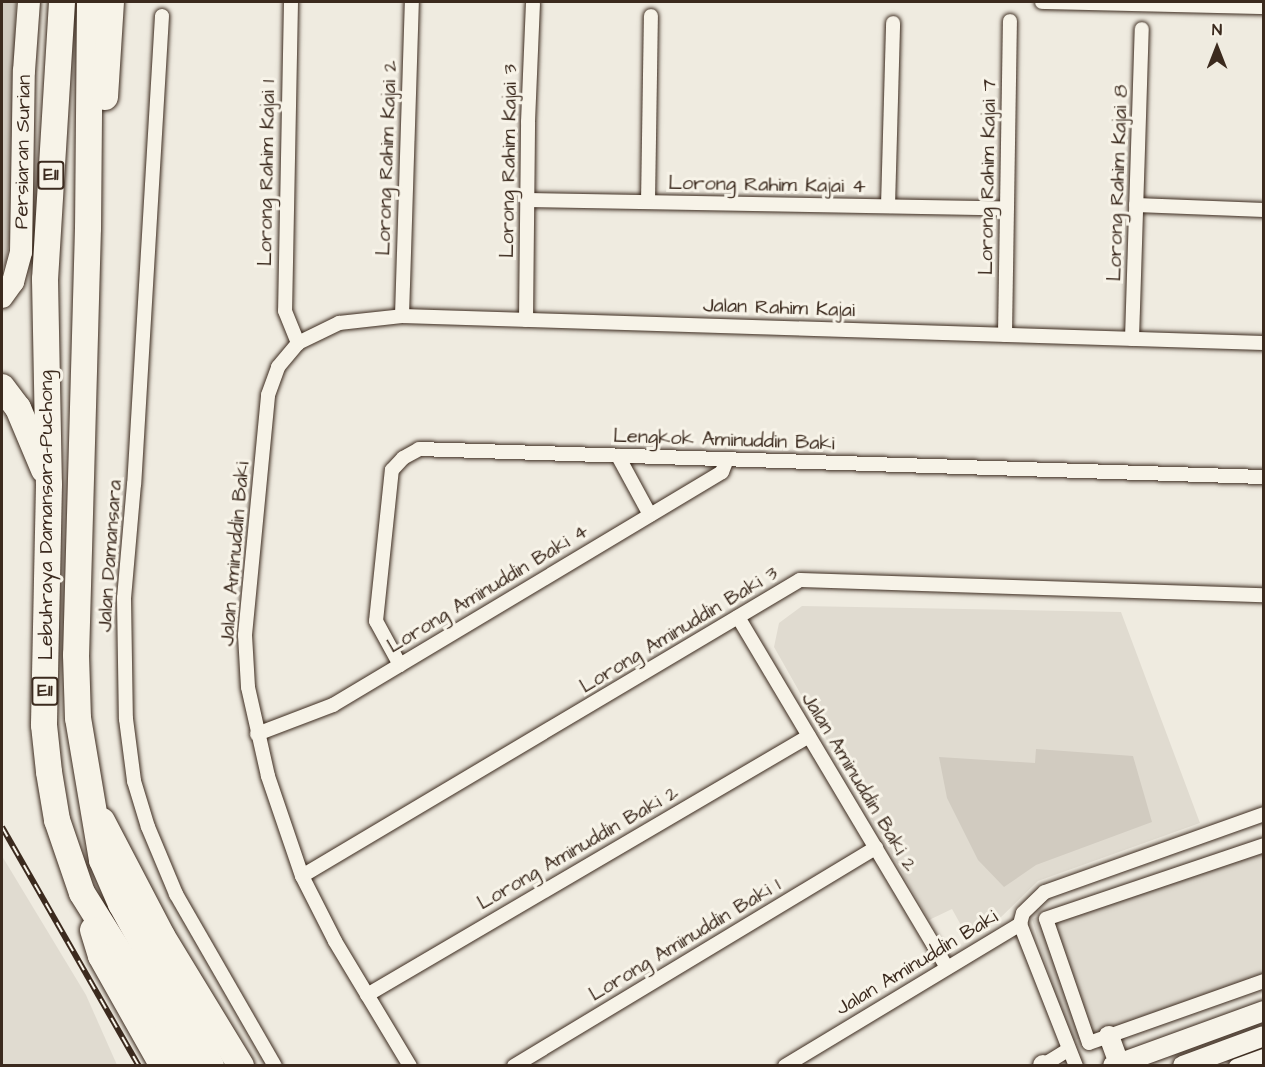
<!DOCTYPE html>
<html>
<head>
<meta charset="utf-8">
<style>
  body { margin:0 }
  #map { position:relative; width:1265px; height:1067px; overflow:hidden; background:#efebe0; font-family:"Architects Daughter",sans-serif }
  div>[style] { position:absolute }
  .built>* { inset:0; background:#e0dbd0 }
  .green>* { inset:0; background:#d1cbc0 }
  .roads { filter:drop-shadow(0 0 2px #3b2a1e) drop-shadow(0 0 2px #3b2a1e) }
  .minor>* { height:14px; margin:-7px; padding:0 7px; transform-origin:7px; border-radius:7px; background:#f7f3e8 }
  .secondary>* { height:20px; margin:-10px; padding:0 10px; transform-origin:10px; border-radius:10px; background:#f7f3e8 }
  .primary>* { height:22px; margin:-11px; padding:0 11px; transform-origin:11px; border-radius:11px; background:#f7f3e8 }
  .motorway>* { height:26px; margin:-13px; padding:0 13px; transform-origin:13px; border-radius:13px; background:#f7f3e8 }
  .rail>* { height:6px; margin-top:-3px; transform-origin:0; background:repeating-linear-gradient(90deg,#f7f3e8 0 11px,#3b2a1e 0 22px); box-sizing:border-box; border-block:2px solid #3b2a1e }
  span { translate:-50% -50%; white-space:nowrap; text-align:center; line-height:1.15; -webkit-text-stroke:6px #f7f3e8; paint-order:stroke }
  .shield-label span { padding:2px 4px; background:#f7f3e8; border:2px solid; border-radius:4px; -webkit-text-stroke-width:0 }
  .shield-label { font-size:18px; color:#3b2a1e; font-weight:700 }
  .street-label { font-size:20px; color:#3b2a1e }
  .frame { position:absolute; inset:0; border:3px solid #3b2a1e; pointer-events:none }
  .north { position:absolute; left:1187px; top:18px; width:60px; height:60px; -webkit-text-stroke:4px #f7f3e8; paint-order:stroke; rotate:0deg; font-size:16px; font-weight:700; line-height:24px; text-align:center; color:#3b2a1e }
  .north::after { content:''; display:block; margin:auto; width:21px; height:27px; background:#3b2a1e; clip-path:polygon(50% 0,100% 100%,50% 72%,0 100%) }
</style>
</head>
<body>
<div id="map">
  <div class="built">
    <div style="clip-path:polygon(802px 606px,1121px 612px,1200px 823px,1038px 881px,998px 920px,967px 936px,952px 909px,929px 920px,774px 647px,779px 623px)"></div>
    <div style="clip-path:polygon(1263px 838px,1263px 974px,1070px 1042px,1032px 919px)"></div>
    <div style="clip-path:polygon(2px 856px,86px 995px,117px 1065px,2px 1065px)"></div>
  </div>
  <div class="green">
    <div style="clip-path:polygon(2px 2px,16px 2px,10px 239px,6px 262px,2px 271px)"></div>
    <div style="clip-path:polygon(1036px 749px,1133px 756px,1152px 822px,1036px 865px,1004px 887px,978px 860px,947px 798px,939px 757px,1035px 763px)"></div>
  </div>
  <div class="roads">
    <div class="minor">
      <div style="left:291px;top:2px;width:309px;rotate:91.1deg"></div>
      <div style="left:285px;top:311px;width:35px;rotate:68deg"></div>
      <div style="left:1042px;top:2px;width:222px;rotate:1.3deg"></div>
      <div style="left:162px;top:16px;width:469px;rotate:93.4deg"></div>
      <div style="left:134px;top:484px;width:114px;rotate:95deg"></div>
      <div style="left:124px;top:598px;width:121px;rotate:89.1deg"></div>
      <div style="left:126px;top:719px;width:63px;rotate:82.6deg"></div>
      <div style="left:134px;top:781px;width:48px;rotate:73.1deg"></div>
      <div style="left:148px;top:827px;width:73px;rotate:67.3deg"></div>
      <div style="left:176px;top:894px;width:198px;rotate:60.1deg"></div>
      <div style="left:527px;top:200px;width:480px;rotate:1deg"></div>
      <div style="left:648px;top:202px;width:186px;rotate:-89.1deg"></div>
      <div style="left:1136px;top:205px;width:128px;rotate:2.2deg"></div>
      <div style="left:888px;top:206px;width:183px;rotate:-88.4deg"></div>
      <div style="left:402px;top:316px;width:314px;rotate:-88.2deg"></div>
      <div style="left:526px;top:320px;width:198px;rotate:-89.4deg"></div>
      <div style="left:528px;top:122px;width:118px;rotate:-87.6deg"></div>
      <div style="left:1005px;top:335px;width:314px;rotate:-89.1deg"></div>
      <div style="left:1132px;top:339px;width:310px;rotate:-88.2deg"></div>
      <div style="left:618px;top:456px;width:67px;rotate:61.5deg"></div>
      <div style="left:738px;top:617px;width:408px;rotate:59.2deg"></div>
      <div style="left:400px;top:665px;width:50px;rotate:-118.6deg"></div>
      <div style="left:376px;top:621px;width:152px;rotate:-84deg"></div>
      <div style="left:392px;top:470px;width:16px;rotate:-47deg"></div>
      <div style="left:403px;top:458px;width:18px;rotate:-29deg"></div>
      <div style="left:419px;top:449px;width:845px;rotate:1.9deg"></div>
      <div style="left:257px;top:734px;width:81px;rotate:-20.9deg"></div>
      <div style="left:333px;top:705px;width:453px;rotate:-30.9deg"></div>
      <div style="left:722px;top:472px;width:14px;rotate:-69deg"></div>
      <div style="left:1264px;top:845px;width:230px;rotate:161.3deg"></div>
      <div style="left:1046px;top:919px;width:131px;rotate:70.9deg"></div>
      <div style="left:1089px;top:1043px;width:186px;rotate:-19.5deg"></div>
      <div style="left:302px;top:876px;width:579px;rotate:-30.73deg"></div>
      <div style="left:800px;top:580px;width:464px;rotate:1.9deg"></div>
      <div style="left:1020px;top:924px;width:153px;rotate:68.5deg"></div>
      <div style="left:367px;top:995px;width:512px;rotate:-30.37deg"></div>
      <div style="left:410px;top:1066px;width:146px;rotate:-121deg"></div>
      <div style="left:335px;top:941px;width:73px;rotate:-116.9deg"></div>
      <div style="left:302px;top:876px;width:106px;rotate:-108.8deg"></div>
      <div style="left:268px;top:776px;width:91px;rotate:-102.7deg"></div>
      <div style="left:248px;top:687px;width:52px;rotate:-93.3deg"></div>
      <div style="left:245px;top:635px;width:241px;rotate:-84.5deg"></div>
      <div style="left:268px;top:395px;width:30px;rotate:-70deg"></div>
      <div style="left:278px;top:367px;width:31px;rotate:-50deg"></div>
      <div style="left:298px;top:343px;width:46px;rotate:-26deg"></div>
      <div style="left:339px;top:323px;width:63px;rotate:-6.3deg"></div>
      <div style="left:402px;top:316px;width:862px;rotate:1.79deg"></div>
      <div style="left:514px;top:1066px;width:423px;rotate:-31.1deg"></div>
      <div style="left:785px;top:1066px;width:275px;rotate:-31.1deg"></div>
      <div style="left:1020px;top:924px;width:11px;rotate:-75deg"></div>
      <div style="left:1023px;top:913px;width:30px;rotate:-44deg"></div>
      <div style="left:1045px;top:892px;width:232px;rotate:-19.6deg"></div>
      <div style="left:1042px;top:1066px;width:31px;rotate:-32deg"></div>
      <div style="left:1236px;top:1066px;width:30px;rotate:-20deg"></div>
    </div>
    <div class="secondary">
      <div style="left:1109px;top:1036px;width:29px;rotate:70deg"></div>
      <div style="left:1043px;top:1065px;width:1px;rotate:90deg"></div>
      <div style="left:1113px;top:1066px;width:161px;rotate:-20deg"></div>
      <div style="left:1183px;top:1066px;width:86px;rotate:-20.3deg"></div>
    </div>
    <div class="primary">
      <div style="left:2px;top:297px;width:19px;rotate:-54deg"></div>
      <div style="left:13px;top:282px;width:31px;rotate:-75deg"></div>
      <div style="left:21px;top:252px;width:181px;rotate:-89.1deg"></div>
      <div style="left:24px;top:71px;width:69px;rotate:-85.9deg"></div>
    </div>
    <div class="motorway">
      <div style="left:62px;top:2px;width:278px;rotate:93.5deg"></div>
      <div style="left:45px;top:279px;width:205px;rotate:88.9deg"></div>
      <div style="left:49px;top:484px;width:241px;rotate:91.2deg"></div>
      <div style="left:44px;top:725px;width:47px;rotate:83.9deg"></div>
      <div style="left:49px;top:772px;width:49px;rotate:80.5deg"></div>
      <div style="left:57px;top:820px;width:77px;rotate:71.1deg"></div>
      <div style="left:82px;top:893px;width:152px;rotate:57.9deg"></div>
      <div style="left:163px;top:1022px;width:50px;rotate:61.4deg"></div>
      <div style="left:90px;top:2px;width:226px;rotate:90.5deg"></div>
      <div style="left:88px;top:228px;width:427px;rotate:91.6deg"></div>
      <div style="left:76px;top:655px;width:63px;rotate:88.2deg"></div>
      <div style="left:78px;top:718px;width:144px;rotate:80.4deg"></div>
      <div style="left:102px;top:860px;width:48px;rotate:66.6deg"></div>
      <div style="left:121px;top:904px;width:185px;rotate:60.9deg"></div>
      <div style="left:105px;top:97px;width:95px;rotate:-86.4deg"></div>
      <div style="left:2px;top:387px;width:26px;rotate:53deg"></div>
      <div style="left:18px;top:408px;width:67px;rotate:67.2deg"></div>
      <div style="left:102px;top:821px;width:130px;rotate:62.4deg"></div>
      <div style="left:162px;top:936px;width:152px;rotate:58.7deg"></div>
      <div style="left:93px;top:930px;width:27px;rotate:73deg"></div>
      <div style="left:101px;top:956px;width:126px;rotate:60.6deg"></div>
    </div>
  </div>
  <div class="rail">
    <div style="left:2px;top:827px;width:275px;rotate:60.2deg"></div>
  </div>
  <div class="shield-label">
    <span style="left:51px;top:175px">E11</span>
    <span style="left:45px;top:691px">E11</span>
  </div>
  <div class="street-label">
    <span style="left:23px;top:152px;rotate:-89deg">Persiaran Surian</span>
    <span style="left:387px;top:158px;rotate:-88deg">Lorong Rahim Kajai 2</span>
    <span style="left:509px;top:161px;rotate:-89deg">Lorong Rahim Kajai 3</span>
    <span style="left:267px;top:173px;rotate:-89deg">Lorong Rahim Kajai 1</span>
    <span style="left:988px;top:177px;rotate:-89deg">Lorong Rahim Kajai 7</span>
    <span style="left:1118px;top:183px;rotate:-88deg">Lorong Rahim Kajai 8</span>
    <span style="left:767px;top:185px;rotate:1deg">Lorong Rahim Kajai 4</span>
    <span style="left:779px;top:308px;rotate:2deg">Jalan Rahim Kajai</span>
    <span style="left:724px;top:440px;rotate:2deg">Lengkok Aminuddin Baki</span>
    <span style="left:46px;top:515px;rotate:-90deg">Lebuhraya Damansara–Puchong</span>
    <span style="left:235px;top:554px;rotate:-85deg">Jalan Aminuddin Baki</span>
    <span style="left:110px;top:556px;rotate:-86deg">Jalan Damansara</span>
    <span style="left:488px;top:589px;rotate:-31deg">Lorong Aminuddin Baki 4</span>
    <span style="left:679px;top:630px;rotate:-31deg">Lorong Aminuddin Baki 3</span>
    <span style="left:859px;top:782px;rotate:59deg">Jalan Aminuddin Baki 2</span>
    <span style="left:578px;top:848px;rotate:-30deg">Lorong Aminuddin Baki 2</span>
    <span style="left:685px;top:940px;rotate:-31deg">Lorong Aminuddin Baki 1</span>
    <span style="left:917px;top:963px;rotate:-31deg">Jalan Aminuddin Baki</span>
  </div>
  <div class="frame"></div>
  <div class="north">N</div>
</div>
</body>
</html>
